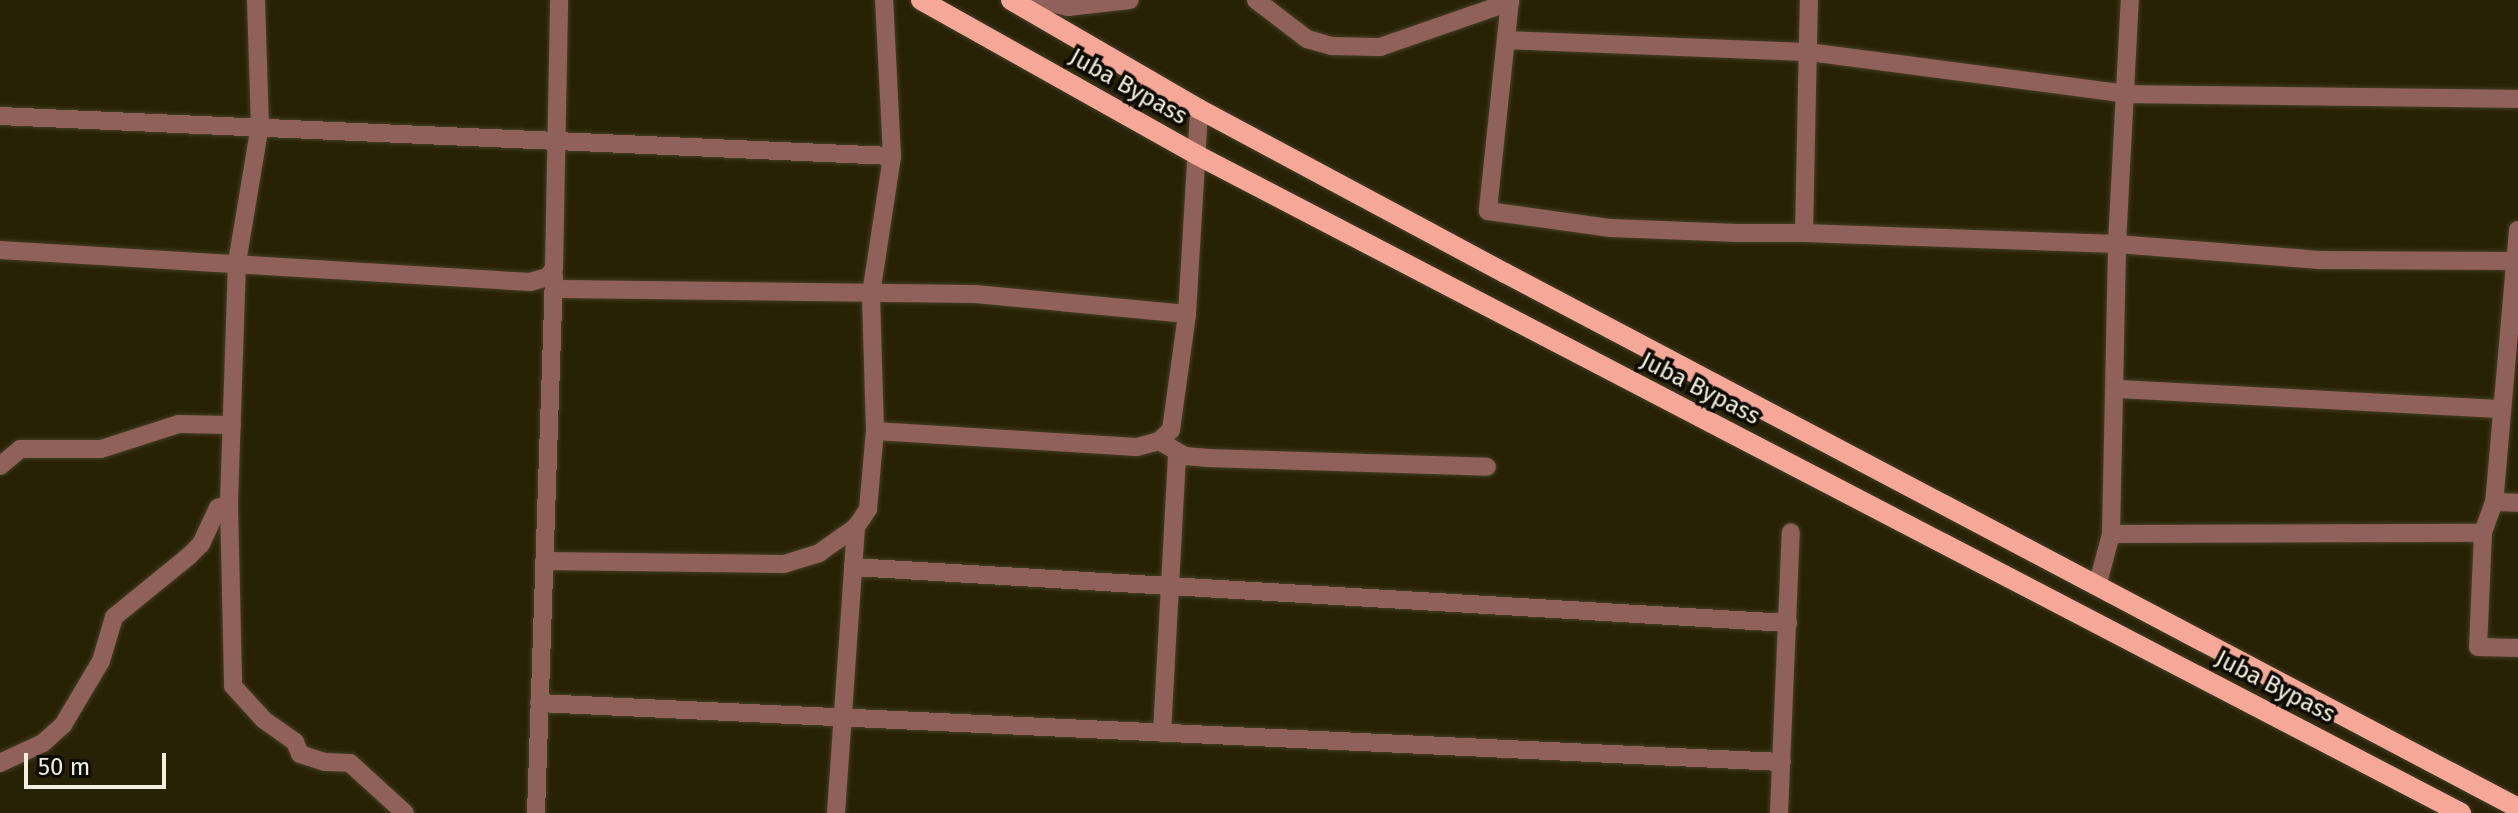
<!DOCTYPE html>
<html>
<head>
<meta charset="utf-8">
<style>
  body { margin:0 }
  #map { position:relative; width:2518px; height:813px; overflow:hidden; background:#272106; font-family:"Fira Sans",sans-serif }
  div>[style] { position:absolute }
  .roads { filter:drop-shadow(0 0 2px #433e24) drop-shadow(0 0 2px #433e24) }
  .minor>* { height:18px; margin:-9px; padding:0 9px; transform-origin:9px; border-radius:9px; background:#906158 }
  .major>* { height:20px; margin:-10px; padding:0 10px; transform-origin:10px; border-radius:10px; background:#f5a798 }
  span { translate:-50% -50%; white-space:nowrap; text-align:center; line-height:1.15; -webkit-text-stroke:7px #0d0b03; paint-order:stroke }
  .street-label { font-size:24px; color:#f2efde }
  .scale { position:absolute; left:24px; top:753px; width:142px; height:36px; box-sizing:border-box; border:4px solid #f2efde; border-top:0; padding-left:10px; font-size:24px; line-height:28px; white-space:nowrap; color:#f2efde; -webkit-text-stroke:6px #0d0b03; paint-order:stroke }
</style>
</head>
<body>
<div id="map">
  <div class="roads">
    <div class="minor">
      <div style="left:256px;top:0;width:125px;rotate:88.2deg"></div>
      <div style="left:260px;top:125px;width:139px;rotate:99.5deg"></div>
      <div style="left:237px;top:262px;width:242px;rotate:91.9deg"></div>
      <div style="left:229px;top:504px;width:182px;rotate:88.7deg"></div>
      <div style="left:233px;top:686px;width:46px;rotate:47.6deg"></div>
      <div style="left:264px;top:720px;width:38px;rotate:35deg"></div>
      <div style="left:295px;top:742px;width:13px;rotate:67deg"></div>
      <div style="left:300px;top:754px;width:26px;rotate:18deg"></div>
      <div style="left:325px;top:762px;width:25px;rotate:2deg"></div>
      <div style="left:350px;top:763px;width:74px;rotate:42.3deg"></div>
      <div style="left:1040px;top:0;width:29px;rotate:14deg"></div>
      <div style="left:1068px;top:7px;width:62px;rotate:-6.4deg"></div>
      <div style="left:1256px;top:0;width:64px;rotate:37.4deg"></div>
      <div style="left:1307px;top:39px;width:26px;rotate:16deg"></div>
      <div style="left:1332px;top:46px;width:48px;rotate:1.2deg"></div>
      <div style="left:1380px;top:47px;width:138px;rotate:-19.1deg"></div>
      <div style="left:1510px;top:0;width:212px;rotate:96deg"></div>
      <div style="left:1488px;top:211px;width:124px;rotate:7.9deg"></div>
      <div style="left:1611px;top:228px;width:127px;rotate:2.3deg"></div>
      <div style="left:1738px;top:233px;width:66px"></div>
      <div style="left:1804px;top:233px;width:233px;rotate:-88.8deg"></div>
      <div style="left:1508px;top:40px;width:301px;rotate:2.3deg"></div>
      <div style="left:1809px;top:52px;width:321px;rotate:7.5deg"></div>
      <div style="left:2127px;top:94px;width:391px;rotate:0.7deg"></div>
      <div style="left:0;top:116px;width:893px;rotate:2.57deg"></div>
      <div style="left:2518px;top:230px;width:273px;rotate:95deg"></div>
      <div style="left:2494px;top:502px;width:33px;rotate:110deg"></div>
      <div style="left:2483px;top:533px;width:114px;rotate:92.5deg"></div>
      <div style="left:2478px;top:647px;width:40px;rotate:1.4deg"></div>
      <div style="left:1804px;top:233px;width:313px;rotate:2deg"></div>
      <div style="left:2117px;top:244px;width:203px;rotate:4.5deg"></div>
      <div style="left:2319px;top:260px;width:194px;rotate:0.3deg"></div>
      <div style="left:0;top:250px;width:531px;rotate:3.46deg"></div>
      <div style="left:530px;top:282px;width:19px;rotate:-16deg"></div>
      <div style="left:548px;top:277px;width:11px;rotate:-56deg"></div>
      <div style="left:554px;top:268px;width:268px;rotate:-88.9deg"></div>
      <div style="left:561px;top:289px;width:414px;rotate:0.7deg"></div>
      <div style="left:975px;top:294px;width:213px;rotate:5.4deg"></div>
      <div style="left:2118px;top:389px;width:382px;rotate:3deg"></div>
      <div style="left:875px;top:431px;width:262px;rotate:3.5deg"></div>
      <div style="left:1137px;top:447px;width:23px;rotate:-15deg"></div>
      <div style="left:1159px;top:441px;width:16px;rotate:-43deg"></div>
      <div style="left:1171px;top:430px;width:117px;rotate:-82.1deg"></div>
      <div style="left:1187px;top:314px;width:205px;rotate:-86.6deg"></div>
      <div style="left:1159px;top:441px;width:30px;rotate:30deg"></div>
      <div style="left:1185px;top:456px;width:23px;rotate:5deg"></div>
      <div style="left:1208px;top:458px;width:279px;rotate:1.8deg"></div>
      <div style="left:0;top:466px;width:26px;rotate:-40deg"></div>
      <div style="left:20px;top:449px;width:81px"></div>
      <div style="left:101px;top:449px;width:82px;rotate:-17.8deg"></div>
      <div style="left:179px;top:424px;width:53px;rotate:1.1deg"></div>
      <div style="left:2494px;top:502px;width:24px;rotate:2deg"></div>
      <div style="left:2111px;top:534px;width:372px;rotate:-0.2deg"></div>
      <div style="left:544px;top:561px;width:240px;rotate:0.7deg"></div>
      <div style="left:784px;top:564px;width:37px;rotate:-17deg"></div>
      <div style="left:819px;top:553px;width:45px;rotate:-35.1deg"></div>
      <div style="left:856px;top:527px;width:22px;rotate:-56deg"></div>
      <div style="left:868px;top:509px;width:78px;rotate:-84.9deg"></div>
      <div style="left:875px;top:431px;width:137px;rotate:-91.7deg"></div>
      <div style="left:871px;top:294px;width:140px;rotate:-81.3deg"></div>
      <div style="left:892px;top:156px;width:156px;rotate:-92.9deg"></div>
      <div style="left:853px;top:567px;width:937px;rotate:3.43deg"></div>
      <div style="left:2098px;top:583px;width:51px;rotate:-75.1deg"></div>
      <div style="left:2111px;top:534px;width:290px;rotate:-88.8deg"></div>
      <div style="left:2117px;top:244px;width:244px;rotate:-87deg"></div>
      <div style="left:539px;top:703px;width:1244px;rotate:2.72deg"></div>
      <div style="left:1162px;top:733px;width:281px;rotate:-86.9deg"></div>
      <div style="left:0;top:763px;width:47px;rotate:-24.9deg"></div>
      <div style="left:43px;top:743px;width:27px;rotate:-42deg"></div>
      <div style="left:63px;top:725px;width:74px;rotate:-59.3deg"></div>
      <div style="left:101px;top:661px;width:46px;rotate:-73.5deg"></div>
      <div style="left:114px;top:617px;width:97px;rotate:-39.1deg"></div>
      <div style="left:189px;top:556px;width:17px;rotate:-45deg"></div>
      <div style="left:201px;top:544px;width:40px;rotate:-65deg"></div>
      <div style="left:218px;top:508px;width:12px;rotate:-20deg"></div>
      <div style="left:536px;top:813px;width:538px;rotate:-88.08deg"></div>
      <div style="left:836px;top:813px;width:287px;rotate:-86deg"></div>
      <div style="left:1779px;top:813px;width:281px;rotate:-87.6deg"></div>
    </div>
    <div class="major">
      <div style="left:921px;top:0;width:317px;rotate:29.3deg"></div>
      <div style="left:1197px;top:155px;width:1425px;rotate:27.5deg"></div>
      <div style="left:1011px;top:0;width:217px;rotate:30.1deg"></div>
      <div style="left:1199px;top:109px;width:347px;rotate:28.2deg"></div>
      <div style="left:1505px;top:273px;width:1146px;rotate:27.84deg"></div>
    </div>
  </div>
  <div class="street-label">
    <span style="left:1128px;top:87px;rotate:29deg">Juba Bypass</span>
    <span style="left:1700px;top:389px;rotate:27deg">Juba Bypass</span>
    <span style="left:2275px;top:687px;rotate:27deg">Juba Bypass</span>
  </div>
  <div class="scale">50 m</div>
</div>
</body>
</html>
